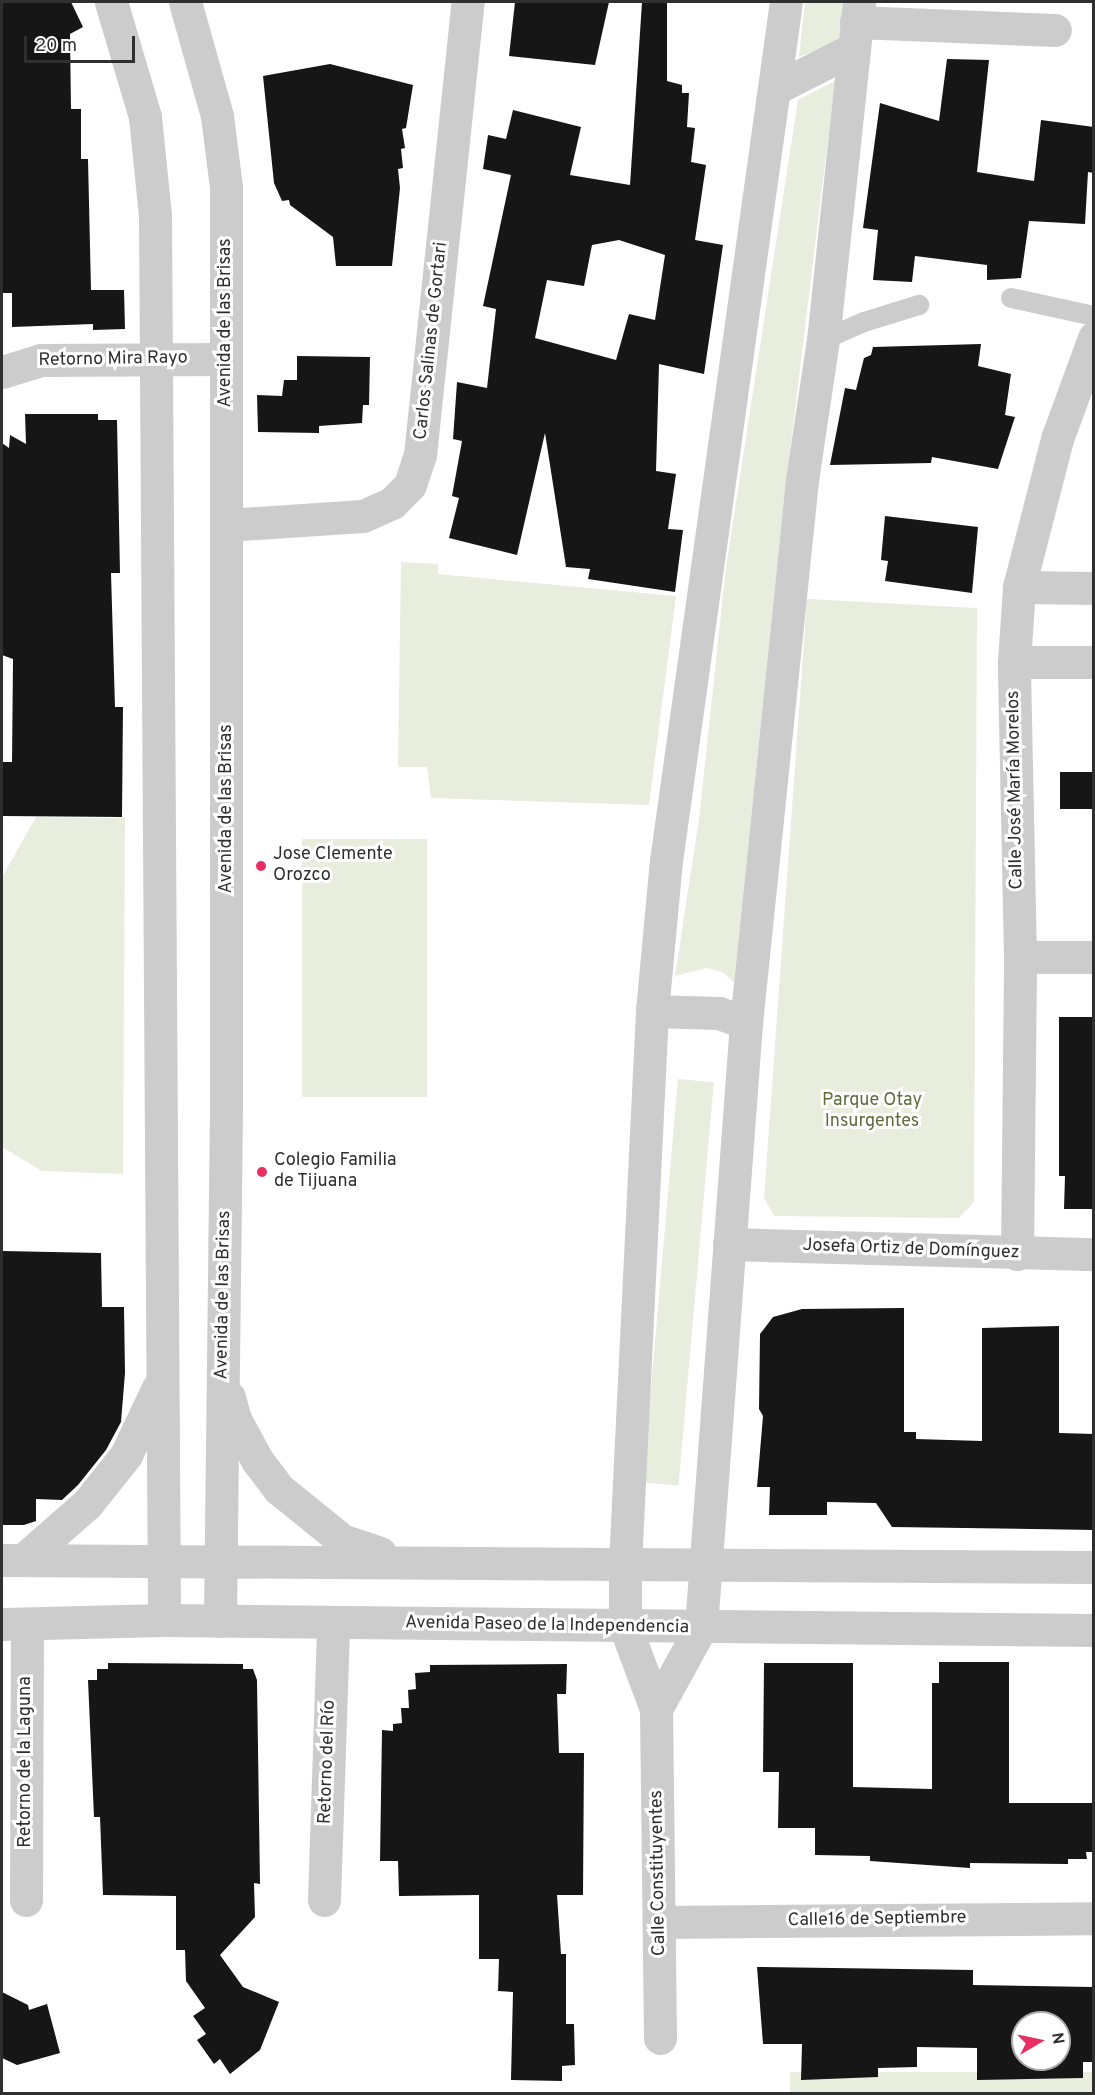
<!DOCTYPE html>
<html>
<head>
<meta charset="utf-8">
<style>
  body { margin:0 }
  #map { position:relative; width:1095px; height:2095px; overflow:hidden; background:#fff; font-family:Overpass,sans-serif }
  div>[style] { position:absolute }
  .green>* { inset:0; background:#e9eddd; transform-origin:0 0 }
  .building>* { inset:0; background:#161616; transform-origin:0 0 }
  .service>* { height:20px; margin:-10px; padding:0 10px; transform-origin:10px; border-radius:10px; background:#ccc }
  .minor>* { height:33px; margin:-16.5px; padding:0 16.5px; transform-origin:16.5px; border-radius:16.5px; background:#ccc }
  .tertiary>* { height:33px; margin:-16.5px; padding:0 16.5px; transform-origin:16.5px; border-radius:16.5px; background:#ccc }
  .dots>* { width:16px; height:16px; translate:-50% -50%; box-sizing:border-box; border:3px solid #fff; border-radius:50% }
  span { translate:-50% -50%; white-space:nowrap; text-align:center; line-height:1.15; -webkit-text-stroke:6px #fff; paint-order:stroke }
  .street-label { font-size:18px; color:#2f2f2f }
  .poi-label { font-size:18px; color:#2f2f2f }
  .left { translate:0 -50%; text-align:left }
  .park-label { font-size:18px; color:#5c6c3b }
  .frame { position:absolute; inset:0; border:3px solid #2f2f2f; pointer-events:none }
  .north { position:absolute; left:1011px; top:2011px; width:60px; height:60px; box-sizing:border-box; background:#fff; border:2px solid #acacac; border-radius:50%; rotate:81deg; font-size:16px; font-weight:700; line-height:24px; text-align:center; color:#2f2f2f }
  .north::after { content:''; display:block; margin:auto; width:21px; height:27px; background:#e92f61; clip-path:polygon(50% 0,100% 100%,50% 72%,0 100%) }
  .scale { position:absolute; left:24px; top:36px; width:111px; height:27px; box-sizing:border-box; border:3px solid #2f2f2f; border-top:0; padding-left:8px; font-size:18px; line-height:21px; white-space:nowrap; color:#2f2f2f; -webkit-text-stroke:4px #fff; paint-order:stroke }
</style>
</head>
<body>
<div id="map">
  <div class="green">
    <div style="clip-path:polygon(805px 2px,846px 2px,841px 40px,799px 57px)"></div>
    <div style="clip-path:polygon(835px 81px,783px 509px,734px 982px,722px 972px,706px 968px,675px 976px,699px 819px,726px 567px,798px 100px)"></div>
    <div style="clip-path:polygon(401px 562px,438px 564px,438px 574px,676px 596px,649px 805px,431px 798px,427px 767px,398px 767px)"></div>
    <div style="clip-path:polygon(807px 599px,977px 608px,974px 1202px,959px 1218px,774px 1216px,764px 1198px)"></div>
    <div style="clip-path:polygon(36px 817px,125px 818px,123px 1174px,42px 1171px,2px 1147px,2px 877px)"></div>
    <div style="left:302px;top:839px;width:125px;height:258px"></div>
    <div style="left:678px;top:1079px;width:36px;height:405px;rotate:5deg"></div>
    <div style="left:790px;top:2072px;width:303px;height:21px"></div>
  </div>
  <div class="building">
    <div style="clip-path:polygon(2px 2px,71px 2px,83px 27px,70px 34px,71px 109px,81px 109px,81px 159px,88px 159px,91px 290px,124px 290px,125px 329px,93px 330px,93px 324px,12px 327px,12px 293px,2px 293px)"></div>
    <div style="clip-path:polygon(515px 2px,609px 2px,595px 65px,509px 56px)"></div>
    <div style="clip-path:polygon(evenodd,642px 2px,667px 2px,667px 81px,682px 85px,682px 93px,689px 93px,687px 127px,695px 128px,691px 162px,706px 165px,695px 240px,723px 245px,704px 374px,659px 364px,656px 471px,676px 474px,668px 529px,683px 530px,675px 592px,588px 579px,590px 569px,566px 567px,545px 433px,517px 555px,449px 538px,459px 498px,452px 496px,462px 441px,453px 439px,457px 382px,487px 388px,496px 309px,483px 306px,511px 175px,483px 169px,488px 135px,506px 139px,513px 110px,581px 127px,570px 175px,630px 185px,642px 2px,619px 240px,665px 255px,655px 320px,629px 314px,616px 360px,535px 338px,547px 280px,584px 286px,592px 245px,619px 240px)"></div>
    <div style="clip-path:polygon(947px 59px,989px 60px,977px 172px,1034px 181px,1041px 120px,1094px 127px,1094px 173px,1088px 172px,1085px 224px,1029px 221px,1021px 278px,987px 280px,987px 265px,915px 256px,912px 282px,873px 280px,878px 230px,863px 228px,880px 103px,939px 121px)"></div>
    <div style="clip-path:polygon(330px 64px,413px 85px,406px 128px,402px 129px,405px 148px,401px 149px,403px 168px,398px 169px,400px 188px,392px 266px,336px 266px,333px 237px,290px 205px,289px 200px,282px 201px,274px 183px,263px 76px)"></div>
    <div style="clip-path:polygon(981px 344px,978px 366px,1011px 374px,1005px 415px,1015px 417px,998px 469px,932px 457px,931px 463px,830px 465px,845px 388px,856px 390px,864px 358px,871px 355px,873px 347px)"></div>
    <div style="clip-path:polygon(297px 356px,370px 357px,369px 405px,363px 405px,362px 423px,319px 426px,319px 433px,258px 432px,257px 395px,282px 396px,284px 380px,297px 380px)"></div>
    <div style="clip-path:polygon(25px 414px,98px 414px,98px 420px,117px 420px,120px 573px,111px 573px,115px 707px,123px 707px,122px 817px,2px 816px,2px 762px,12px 762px,13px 659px,2px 655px,2px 443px,9px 448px,10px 435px,26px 444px)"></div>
    <div style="clip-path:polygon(885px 516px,978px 527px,972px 593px,885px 581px,888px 561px,881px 560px)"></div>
    <div style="left:1060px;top:772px;width:34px;height:37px"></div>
    <div style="clip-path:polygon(1059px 1017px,1094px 1017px,1094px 1209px,1064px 1209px,1065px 1176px,1059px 1176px)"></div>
    <div style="clip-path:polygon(2px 1251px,101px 1253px,102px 1307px,124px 1307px,125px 1373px,121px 1422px,106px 1450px,78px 1485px,62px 1500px,36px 1499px,36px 1521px,24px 1525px,2px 1525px)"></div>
    <div style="clip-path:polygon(904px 1308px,904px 1432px,916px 1432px,916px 1439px,982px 1441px,982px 1328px,1059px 1326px,1059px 1433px,1094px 1434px,1094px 1530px,892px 1527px,876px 1503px,827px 1502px,827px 1515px,769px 1515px,770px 1487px,757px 1487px,763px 1416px,759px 1409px,760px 1334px,773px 1317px,802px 1309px)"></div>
    <div style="clip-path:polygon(939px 1662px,1009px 1662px,1009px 1803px,1094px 1803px,1094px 1852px,1086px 1852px,1087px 1859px,1068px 1859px,1068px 1864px,970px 1863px,970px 1868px,870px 1861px,870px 1856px,815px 1855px,815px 1828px,778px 1828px,779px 1772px,763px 1772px,764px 1663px,853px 1663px,853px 1787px,932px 1789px,932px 1683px,939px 1683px)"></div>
    <div style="clip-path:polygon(108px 1663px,243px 1664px,243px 1669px,253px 1669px,257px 1680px,260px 1884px,254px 1883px,255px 1917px,220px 1955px,243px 1987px,279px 2002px,260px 2050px,230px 2074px,220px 2059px,214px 2064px,197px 2040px,206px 2034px,193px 2016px,205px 2008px,186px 1981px,185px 1950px,176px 1950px,176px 1896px,103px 1895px,100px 1817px,94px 1817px,88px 1680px,97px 1680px,97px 1669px,108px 1669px)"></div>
    <div style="clip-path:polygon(567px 1664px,566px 1694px,557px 1694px,559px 1753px,584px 1753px,583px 1895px,557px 1895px,561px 1954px,566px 1954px,566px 2024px,574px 2024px,575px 2065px,562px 2066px,562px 2081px,511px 2080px,513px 1992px,498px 1991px,499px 1959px,479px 1959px,479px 1895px,399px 1896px,398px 1861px,380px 1861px,382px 1730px,393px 1731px,393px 1724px,402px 1723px,401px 1708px,409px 1708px,408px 1690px,416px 1689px,415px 1673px,430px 1672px,430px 1665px)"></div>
    <div style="clip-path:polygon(evenodd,757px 1967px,973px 1970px,973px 1985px,1094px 1987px,1094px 2062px,1083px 2062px,1083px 2078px,977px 2080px,977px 2048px,917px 2047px,917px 2067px,878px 2068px,878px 2077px,801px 2080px,802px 2044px,763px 2044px,757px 1967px,1023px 2023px,1059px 2023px,1059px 2059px,1023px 2059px,1023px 2023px)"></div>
    <div style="clip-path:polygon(2px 1992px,28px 2005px,29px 2010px,47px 2004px,60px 2053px,17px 2065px,2px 2058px)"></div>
  </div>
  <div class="service">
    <div style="left:1011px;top:298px;width:85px;rotate:12.2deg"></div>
    <div style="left:823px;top:340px;width:45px;rotate:-23.7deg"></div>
    <div style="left:864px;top:322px;width:58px;rotate:-17.2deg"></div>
  </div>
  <div class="minor">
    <div style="left:856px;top:22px;width:199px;rotate:2.3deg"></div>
    <div style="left:776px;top:88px;width:86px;rotate:-26.9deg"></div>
    <div style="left:2px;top:372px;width:41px;rotate:-17.1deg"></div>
    <div style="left:41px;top:360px;width:185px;rotate:-0.3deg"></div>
    <div style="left:226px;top:525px;width:137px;rotate:-3.8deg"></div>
    <div style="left:363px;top:516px;width:32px;rotate:-24deg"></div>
    <div style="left:392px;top:503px;width:25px;rotate:-45deg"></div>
    <div style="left:410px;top:485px;width:32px;rotate:-72deg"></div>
    <div style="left:420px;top:455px;width:456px;rotate:-84deg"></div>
    <div style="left:1019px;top:587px;width:75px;rotate:0.8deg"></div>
    <div style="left:1014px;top:662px;width:80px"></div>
    <div style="left:1020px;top:957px;width:74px"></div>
    <div style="left:652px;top:1011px;width:67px;rotate:1.7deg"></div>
    <div style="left:719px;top:1013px;width:29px;rotate:20deg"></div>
    <div style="left:729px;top:1244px;width:365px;rotate:1.6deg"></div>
    <div style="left:1017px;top:1254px;width:297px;rotate:-89.4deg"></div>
    <div style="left:1020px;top:957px;width:295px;rotate:-91.2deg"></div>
    <div style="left:1014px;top:662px;width:75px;rotate:-86.2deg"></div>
    <div style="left:1019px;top:587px;width:153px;rotate:-75.6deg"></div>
    <div style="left:1057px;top:439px;width:108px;rotate:-69.9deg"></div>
    <div style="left:625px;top:1626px;width:89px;rotate:69.5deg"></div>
    <div style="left:656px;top:1709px;width:329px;rotate:89.3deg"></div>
    <div style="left:656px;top:1709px;width:94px;rotate:-61.2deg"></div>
    <div style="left:26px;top:1900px;width:276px;rotate:-89.8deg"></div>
    <div style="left:324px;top:1900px;width:277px;rotate:-88.1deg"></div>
    <div style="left:660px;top:1922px;width:434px;rotate:-0.5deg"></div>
  </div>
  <div class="tertiary">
    <div style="left:111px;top:2px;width:120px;rotate:73.5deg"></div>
    <div style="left:145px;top:117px;width:99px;rotate:84.2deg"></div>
    <div style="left:155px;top:215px;width:1405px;rotate:89.63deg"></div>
    <div style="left:185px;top:2px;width:118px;rotate:74.3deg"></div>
    <div style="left:217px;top:116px;width:72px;rotate:82.8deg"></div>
    <div style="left:226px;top:187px;width:920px;rotate:90deg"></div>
    <div style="left:226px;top:1107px;width:514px;rotate:90.67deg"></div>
    <div style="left:229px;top:1397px;width:23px;rotate:75deg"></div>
    <div style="left:235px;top:1419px;width:47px;rotate:61.8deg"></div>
    <div style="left:257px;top:1460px;width:36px;rotate:53deg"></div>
    <div style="left:279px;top:1489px;width:81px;rotate:39deg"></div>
    <div style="left:342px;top:1540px;width:40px;rotate:18.9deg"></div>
    <div style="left:2px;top:1560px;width:1092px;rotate:0.37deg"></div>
    <div style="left:23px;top:1560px;width:85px;rotate:-41.2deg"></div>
    <div style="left:87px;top:1504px;width:63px;rotate:-51.5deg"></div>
    <div style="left:126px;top:1455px;width:74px;rotate:-64.5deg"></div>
    <div style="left:2px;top:1624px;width:162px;rotate:-1.4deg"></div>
    <div style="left:164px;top:1620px;width:930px;rotate:0.62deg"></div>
    <div style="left:625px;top:1626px;width:61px;rotate:-90deg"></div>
    <div style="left:625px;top:1565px;width:555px;rotate:-87.21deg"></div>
    <div style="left:652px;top:1011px;width:151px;rotate:-84.7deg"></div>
    <div style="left:666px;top:861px;width:867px;rotate:-82.05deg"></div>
    <div style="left:701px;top:1627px;width:606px;rotate:-85.74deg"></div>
    <div style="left:746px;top:1023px;width:546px;rotate:-84.11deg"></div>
    <div style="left:802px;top:480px;width:142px;rotate:-81.5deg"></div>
    <div style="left:823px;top:340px;width:340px;rotate:-83.9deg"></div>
  </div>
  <div class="dots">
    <div style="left:261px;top:866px;background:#e92f61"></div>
    <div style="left:262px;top:1172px;background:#e92f61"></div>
  </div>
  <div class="street-label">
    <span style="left:226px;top:323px;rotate:-90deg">Avenida de las Brisas</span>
    <span style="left:432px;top:341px;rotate:-84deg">Carlos Salinas de Gortari</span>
    <span style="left:113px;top:360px;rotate:-1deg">Retorno Mira Rayo</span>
    <span style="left:1016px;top:790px;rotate:-91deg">Calle José María Morelos</span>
    <span style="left:227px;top:809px;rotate:-90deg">Avenida de las Brisas</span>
    <span style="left:911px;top:1250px;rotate:2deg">Josefa Ortiz de Domínguez</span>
    <span style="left:224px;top:1295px;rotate:-89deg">Avenida de las Brisas</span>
    <span style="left:547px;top:1626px;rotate:1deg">Avenida Paseo de la Independencia</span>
    <span style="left:26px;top:1762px;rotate:-90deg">Retorno de la Laguna</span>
    <span style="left:328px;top:1762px;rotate:-88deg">Retorno del Río</span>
    <span style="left:659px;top:1873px;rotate:-91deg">Calle Constituyentes</span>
    <span style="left:877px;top:1920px;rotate:-1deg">Calle16 de Septiembre</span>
  </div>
  <div class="poi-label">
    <span class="left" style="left:273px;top:866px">Jose Clemente<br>Orozco</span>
    <span class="left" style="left:274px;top:1172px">Colegio Familia<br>de Tijuana</span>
  </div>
  <div class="park-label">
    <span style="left:872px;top:1112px">Parque Otay<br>Insurgentes</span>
  </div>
  <div class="frame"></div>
  <div class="north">N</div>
  <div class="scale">20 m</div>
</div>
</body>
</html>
